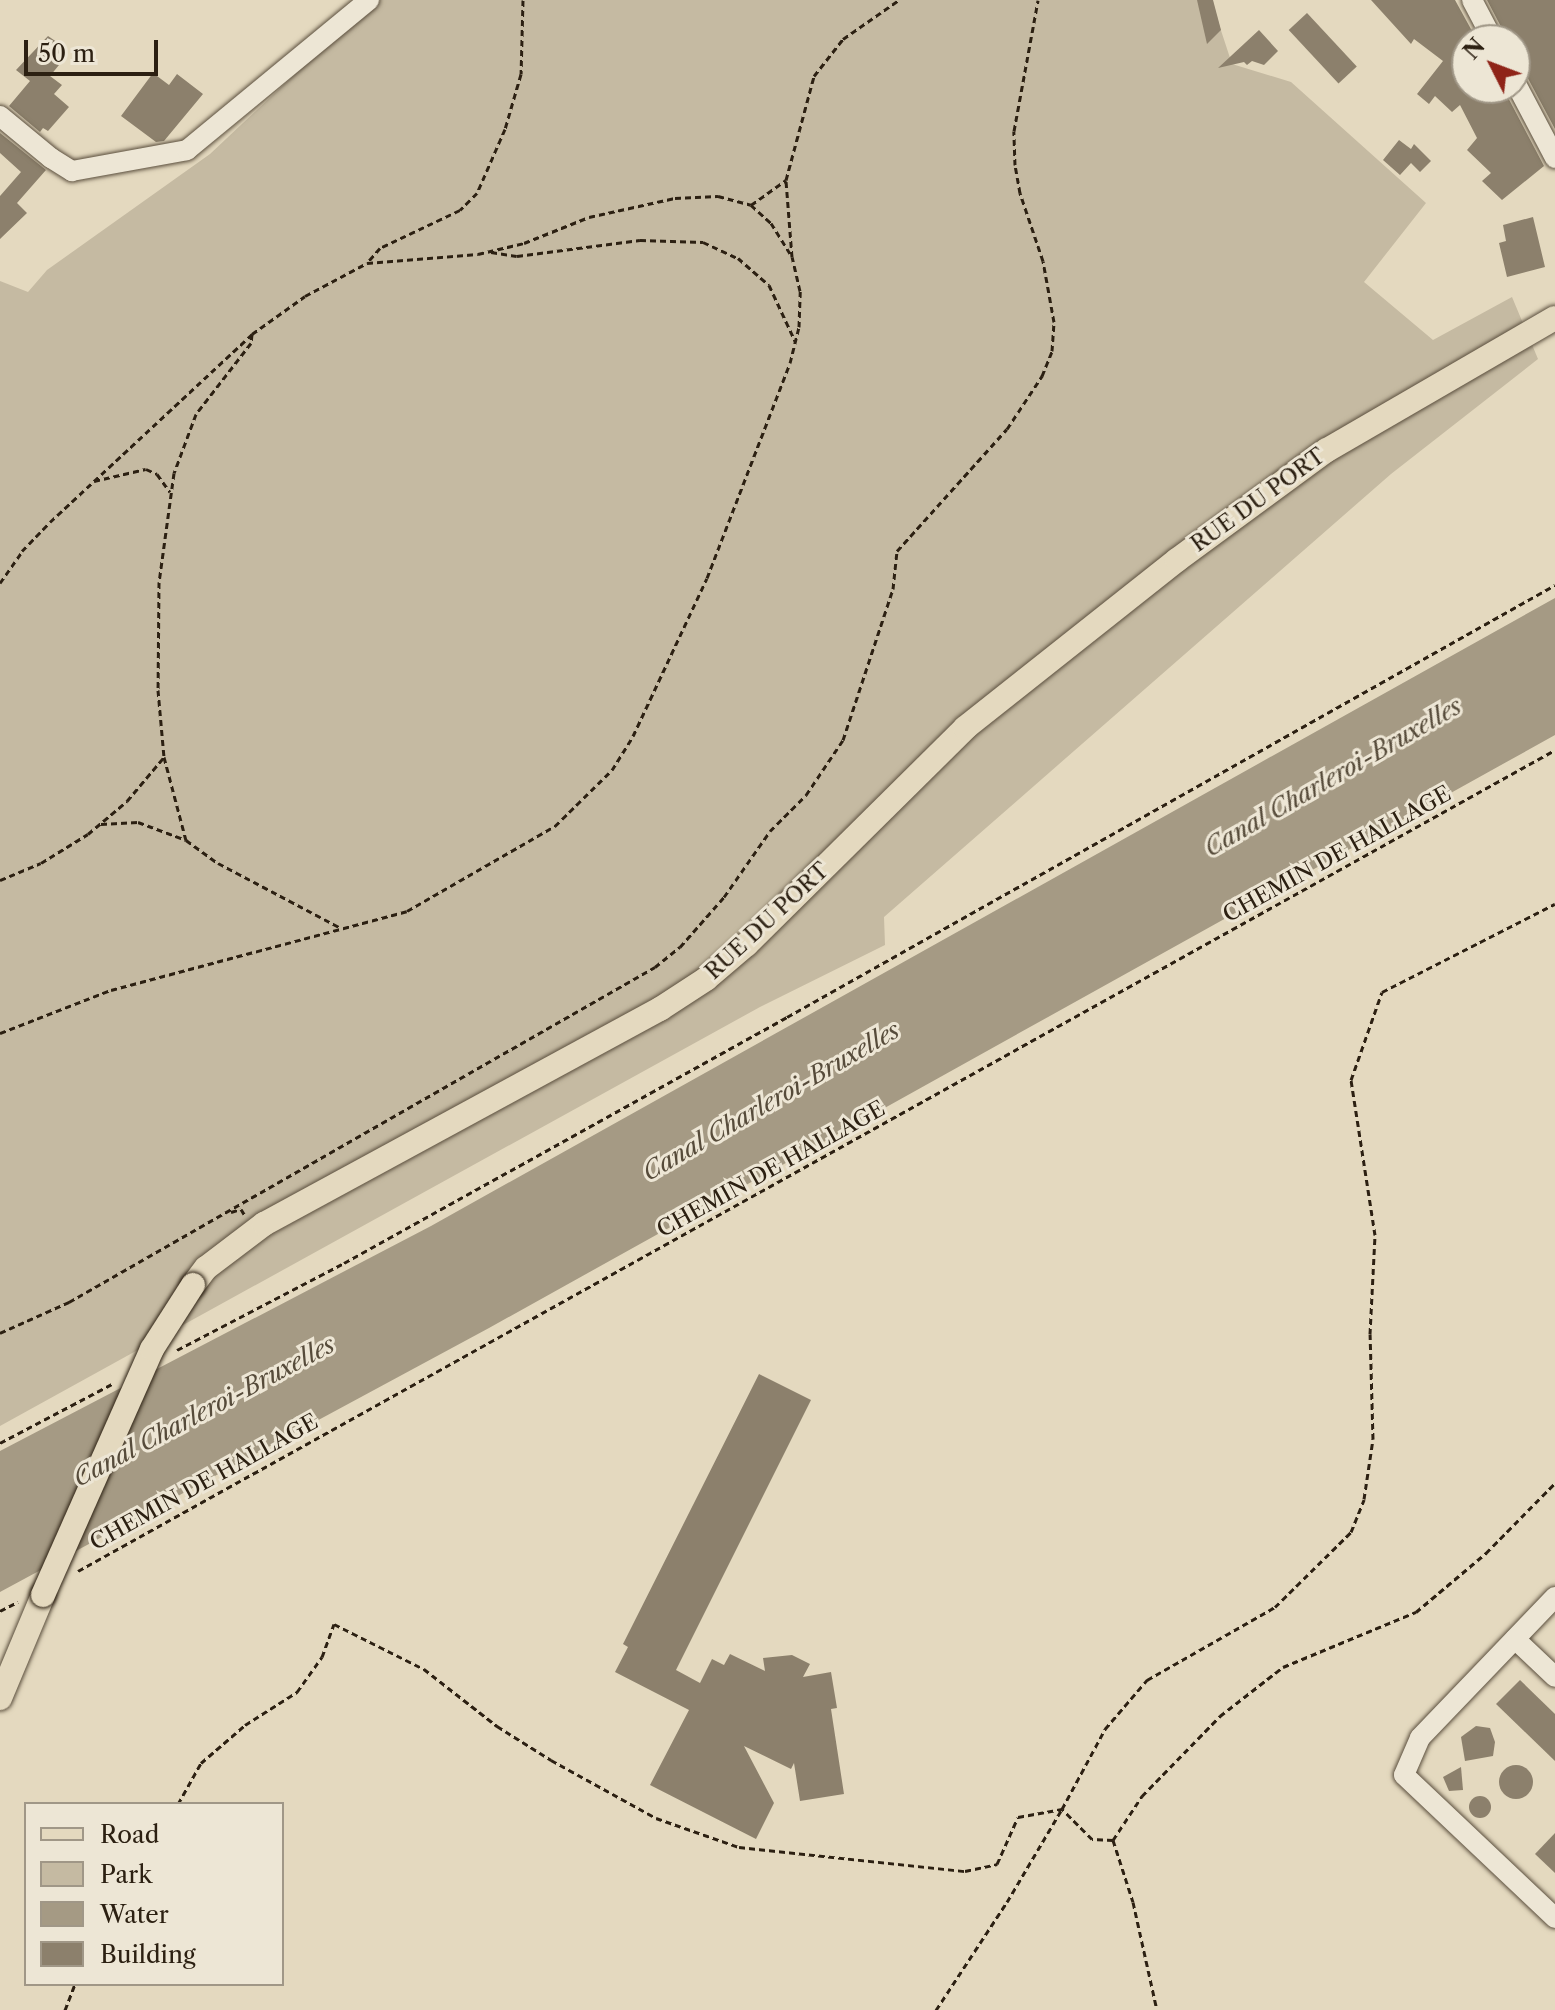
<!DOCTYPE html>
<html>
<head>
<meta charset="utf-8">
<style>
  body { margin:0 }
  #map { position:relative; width:1555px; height:2010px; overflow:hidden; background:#e4d9bf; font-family:"Libre Caslon Text",serif }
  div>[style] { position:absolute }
  .green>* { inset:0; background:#c5baa2 }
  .water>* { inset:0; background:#a59a84 }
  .building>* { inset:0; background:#8c806c; transform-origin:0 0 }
  .round { border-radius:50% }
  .path>* { height:3px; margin-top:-1.5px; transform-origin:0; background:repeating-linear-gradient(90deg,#2c2012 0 6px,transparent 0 10px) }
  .roads { filter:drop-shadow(0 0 2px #5a4e3d) drop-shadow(0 0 2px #5a4e3d) }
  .minor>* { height:20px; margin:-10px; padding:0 10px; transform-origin:10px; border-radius:10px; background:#ede6d5 }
  .major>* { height:24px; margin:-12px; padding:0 12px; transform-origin:12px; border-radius:12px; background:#e4d9bf }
  .bridges { filter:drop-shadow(0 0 2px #2c2012) drop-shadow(0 0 2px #2c2012) }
  .major-bridge>* { height:24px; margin:-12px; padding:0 12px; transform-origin:12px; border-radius:12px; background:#e4d9bf }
  span { translate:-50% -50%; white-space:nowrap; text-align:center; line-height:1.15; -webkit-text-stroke:6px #ede6d5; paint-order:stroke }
  .street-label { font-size:22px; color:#2c2012 }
  .water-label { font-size:24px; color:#564b3a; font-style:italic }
  .legend { position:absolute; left:24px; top:1802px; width:260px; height:184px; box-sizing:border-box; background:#ede6d5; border:2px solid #a09787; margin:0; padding:10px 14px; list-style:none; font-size:24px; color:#2c2012 }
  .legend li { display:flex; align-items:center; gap:16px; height:40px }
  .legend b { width:40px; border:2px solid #a09787 }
  .north { position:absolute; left:1451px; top:24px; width:80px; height:80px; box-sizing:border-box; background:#ede6d5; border:2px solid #a09787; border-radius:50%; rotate:312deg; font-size:22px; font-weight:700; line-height:32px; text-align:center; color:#2c2012 }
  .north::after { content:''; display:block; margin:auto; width:28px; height:36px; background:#8f2418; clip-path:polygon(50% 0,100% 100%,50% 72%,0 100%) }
  .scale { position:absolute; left:24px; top:40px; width:134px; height:36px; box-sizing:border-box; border:4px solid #2c2012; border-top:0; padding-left:10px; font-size:24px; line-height:28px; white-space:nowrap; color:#2c2012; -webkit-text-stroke:6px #ede6d5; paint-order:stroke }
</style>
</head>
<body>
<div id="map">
  <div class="green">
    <div style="clip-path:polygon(374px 0,1211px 0,1232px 64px,1291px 82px,1426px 203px,1364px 282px,1433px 340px,1512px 297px,1538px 359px,1391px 474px,884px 917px,885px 945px,760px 1007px,0 1426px,0 281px,28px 292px,47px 270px,210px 154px)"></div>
  </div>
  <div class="water">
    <div style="clip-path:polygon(1555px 598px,1555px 735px,489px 1328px,0 1592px,0 1451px,431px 1226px)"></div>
  </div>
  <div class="building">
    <div style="clip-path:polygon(1197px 0,1213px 0,1221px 30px,1207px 44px)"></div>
    <div style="clip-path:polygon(1371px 0,1455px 0,1477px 40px,1467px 40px,1467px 88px,1503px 88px,1544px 166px,1502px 200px,1482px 181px,1491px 173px,1467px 150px,1477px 138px,1460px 105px,1452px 112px,1435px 96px,1429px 104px,1417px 94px,1443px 61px,1414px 39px,1411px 44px)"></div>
    <div style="clip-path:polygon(1487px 0,1555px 0,1555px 129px,1515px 54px,1515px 40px,1508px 40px)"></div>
    <div style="left:1307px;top:13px;width:73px;height:25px;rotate:47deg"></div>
    <div style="clip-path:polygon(1259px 30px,1278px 51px,1264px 65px,1252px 61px,1247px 65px,1244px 62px,1218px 68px)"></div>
    <div style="clip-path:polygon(48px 36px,64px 47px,54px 59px,59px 65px,50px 76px,62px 85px,54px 94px,69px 107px,48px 131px,43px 128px,40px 132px,9px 106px,30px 81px,16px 70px)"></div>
    <div style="clip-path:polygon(153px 73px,169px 85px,177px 74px,203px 94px,164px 141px,156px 142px,121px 116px)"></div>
    <div style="clip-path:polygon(0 133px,46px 170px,17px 203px,27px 213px,0 239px,0 196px,21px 172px,0 153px)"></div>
    <div style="clip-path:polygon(1399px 140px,1411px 149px,1414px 144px,1431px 161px,1420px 172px,1411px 163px,1400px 175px,1383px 160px)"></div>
    <div style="clip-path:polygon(1533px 217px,1545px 267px,1507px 277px,1499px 243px,1506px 241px,1503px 225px)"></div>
    <div style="clip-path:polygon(759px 1374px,811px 1400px,676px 1670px,700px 1683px,712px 1659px,724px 1665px,730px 1654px,765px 1671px,763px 1658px,792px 1655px,810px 1664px,803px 1677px,831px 1672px,837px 1708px,831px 1709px,844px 1794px,800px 1801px,794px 1763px,791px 1769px,744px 1746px,774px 1803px,756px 1839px,650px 1785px,689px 1710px,615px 1672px,628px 1647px,623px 1644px)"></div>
    <div style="clip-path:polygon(1520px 1680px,1555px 1714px,1555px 1761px,1496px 1704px)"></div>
    <div style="clip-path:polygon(1476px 1726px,1490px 1728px,1495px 1742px,1493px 1756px,1465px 1761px,1461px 1737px)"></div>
    <div class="round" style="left:1499px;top:1765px;width:34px;height:34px"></div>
    <div style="clip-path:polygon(1461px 1767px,1463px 1790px,1449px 1791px,1443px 1777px)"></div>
    <div class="round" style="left:1469px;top:1796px;width:22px;height:22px"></div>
    <div style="clip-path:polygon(1555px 1833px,1555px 1873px,1535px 1854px)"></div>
  </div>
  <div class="path">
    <div style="left:523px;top:0;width:74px;rotate:91.5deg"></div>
    <div style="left:521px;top:74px;width:57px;rotate:106.2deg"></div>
    <div style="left:505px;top:129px;width:70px;rotate:113.6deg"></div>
    <div style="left:477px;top:193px;width:24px;rotate:135deg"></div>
    <div style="left:460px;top:210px;width:89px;rotate:154.6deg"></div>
    <div style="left:380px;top:248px;width:20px;rotate:131deg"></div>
    <div style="left:367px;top:263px;width:111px;rotate:-4.6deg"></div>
    <div style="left:478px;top:254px;width:47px;rotate:-13.4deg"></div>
    <div style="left:524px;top:243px;width:70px;rotate:-21.8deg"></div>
    <div style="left:589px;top:217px;width:88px;rotate:-12.5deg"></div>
    <div style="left:675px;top:198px;width:43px;rotate:-2.7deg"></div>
    <div style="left:718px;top:196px;width:34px;rotate:15deg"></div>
    <div style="left:751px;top:205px;width:27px;rotate:42deg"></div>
    <div style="left:771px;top:223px;width:38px;rotate:58deg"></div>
    <div style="left:751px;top:205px;width:43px;rotate:-35.5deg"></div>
    <div style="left:491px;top:252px;width:26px;rotate:9deg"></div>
    <div style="left:517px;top:256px;width:124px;rotate:-7.4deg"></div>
    <div style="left:640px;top:240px;width:63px;rotate:1.8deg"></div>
    <div style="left:703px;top:242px;width:38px;rotate:25deg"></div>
    <div style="left:738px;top:258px;width:41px;rotate:41.1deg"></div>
    <div style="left:769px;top:285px;width:62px;rotate:65.1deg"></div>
    <div style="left:252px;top:334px;width:65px;rotate:-35.6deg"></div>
    <div style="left:305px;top:296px;width:70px;rotate:-28deg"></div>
    <div style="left:94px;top:481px;width:53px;rotate:-13deg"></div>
    <div style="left:146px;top:469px;width:12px;rotate:24deg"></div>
    <div style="left:157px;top:474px;width:22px;rotate:54deg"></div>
    <div style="left:0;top:583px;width:39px;rotate:-55deg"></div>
    <div style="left:22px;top:551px;width:40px;rotate:-46deg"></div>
    <div style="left:50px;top:522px;width:276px;rotate:-42.9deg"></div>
    <div style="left:252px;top:334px;width:9px;rotate:96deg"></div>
    <div style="left:251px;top:343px;width:90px;rotate:127.8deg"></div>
    <div style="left:196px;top:414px;width:63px;rotate:110.4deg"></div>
    <div style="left:174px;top:473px;width:110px;rotate:97.8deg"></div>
    <div style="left:159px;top:582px;width:108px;rotate:90.5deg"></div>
    <div style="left:158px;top:690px;width:67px;rotate:84.9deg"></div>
    <div style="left:164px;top:757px;width:86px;rotate:75.2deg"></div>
    <div style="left:186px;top:840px;width:39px;rotate:36deg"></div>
    <div style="left:218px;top:863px;width:139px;rotate:27.9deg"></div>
    <div style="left:101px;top:824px;width:37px;rotate:-3deg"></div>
    <div style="left:138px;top:822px;width:51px;rotate:20.6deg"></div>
    <div style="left:0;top:880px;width:44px;rotate:-22.5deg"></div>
    <div style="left:41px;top:863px;width:55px;rotate:-31.7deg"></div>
    <div style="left:88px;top:834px;width:51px;rotate:-40.2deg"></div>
    <div style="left:127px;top:801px;width:57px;rotate:-49.9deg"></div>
    <div style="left:0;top:1033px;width:119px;rotate:-21.2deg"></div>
    <div style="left:111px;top:990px;width:306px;rotate:-14.9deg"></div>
    <div style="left:407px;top:911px;width:171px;rotate:-29.9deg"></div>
    <div style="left:555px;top:826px;width:80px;rotate:-44.5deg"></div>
    <div style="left:612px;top:770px;width:40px;rotate:-58deg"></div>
    <div style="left:633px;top:736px;width:174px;rotate:-64.9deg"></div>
    <div style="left:707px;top:578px;width:230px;rotate:-68.9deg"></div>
    <div style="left:790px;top:363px;width:37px;rotate:-76deg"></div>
    <div style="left:799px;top:327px;width:36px;rotate:-88deg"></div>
    <div style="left:800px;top:291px;width:35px;rotate:-103deg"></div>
    <div style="left:792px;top:257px;width:77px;rotate:-94.5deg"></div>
    <div style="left:786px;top:180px;width:108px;rotate:-74.9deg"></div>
    <div style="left:814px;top:76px;width:47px;rotate:-51.9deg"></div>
    <div style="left:843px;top:39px;width:68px;rotate:-34.9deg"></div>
    <div style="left:231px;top:1212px;width:10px;rotate:-17deg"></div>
    <div style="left:241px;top:1209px;width:6px;rotate:59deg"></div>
    <div style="left:0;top:1333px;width:76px;rotate:-24.2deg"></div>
    <div style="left:69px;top:1302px;width:675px;rotate:-29.76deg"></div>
    <div style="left:655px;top:967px;width:32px;rotate:-39deg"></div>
    <div style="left:680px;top:947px;width:67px;rotate:-48.7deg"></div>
    <div style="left:724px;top:897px;width:80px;rotate:-55.1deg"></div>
    <div style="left:770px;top:831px;width:51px;rotate:-45deg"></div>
    <div style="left:806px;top:795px;width:66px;rotate:-56.1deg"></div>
    <div style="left:843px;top:740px;width:159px;rotate:-71.7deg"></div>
    <div style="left:893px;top:589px;width:38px;rotate:-84deg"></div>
    <div style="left:897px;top:551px;width:164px;rotate:-48deg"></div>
    <div style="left:1007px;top:429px;width:64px;rotate:-56.6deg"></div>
    <div style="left:1042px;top:376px;width:27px;rotate:-68deg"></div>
    <div style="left:1052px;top:351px;width:29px;rotate:-86deg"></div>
    <div style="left:1054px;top:322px;width:62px;rotate:-100.2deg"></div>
    <div style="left:1043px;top:261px;width:72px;rotate:-108.7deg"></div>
    <div style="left:1020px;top:193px;width:28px;rotate:-100deg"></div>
    <div style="left:1015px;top:165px;width:34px;rotate:-92deg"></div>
    <div style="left:1014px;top:131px;width:133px;rotate:-79.6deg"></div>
    <div style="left:177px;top:1350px;width:188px;rotate:-27.5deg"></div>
    <div style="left:344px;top:1263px;width:507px;rotate:-29.04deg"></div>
    <div style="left:787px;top:1017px;width:881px;rotate:-29.36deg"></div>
    <div style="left:0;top:1443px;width:129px;rotate:-27.8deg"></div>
    <div style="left:78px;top:1571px;width:1690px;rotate:-29.07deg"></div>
    <div style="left:0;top:1611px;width:20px;rotate:-27deg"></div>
    <div style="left:178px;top:1804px;width:47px;rotate:-60.7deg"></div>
    <div style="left:201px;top:1763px;width:58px;rotate:-40.8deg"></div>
    <div style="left:245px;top:1725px;width:62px;rotate:-32.4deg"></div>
    <div style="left:297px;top:1692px;width:43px;rotate:-54.5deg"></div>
    <div style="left:322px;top:1657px;width:35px;rotate:-70deg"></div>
    <div style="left:334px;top:1624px;width:101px;rotate:26.6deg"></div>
    <div style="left:424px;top:1669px;width:93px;rotate:38deg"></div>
    <div style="left:497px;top:1726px;width:64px;rotate:32.2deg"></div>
    <div style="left:551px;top:1760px;width:120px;rotate:28.9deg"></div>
    <div style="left:656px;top:1818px;width:88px;rotate:19.3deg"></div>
    <div style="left:739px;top:1847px;width:227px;rotate:6.1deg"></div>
    <div style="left:965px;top:1871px;width:33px;rotate:-12deg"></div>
    <div style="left:997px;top:1864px;width:51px;rotate:-65.9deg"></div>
    <div style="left:1018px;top:1817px;width:45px;rotate:-10.3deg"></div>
    <div style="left:1113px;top:1840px;width:21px;rotate:-177deg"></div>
    <div style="left:1092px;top:1839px;width:42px;rotate:-135deg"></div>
    <div style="left:1062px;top:1809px;width:91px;rotate:-61.7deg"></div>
    <div style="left:1105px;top:1729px;width:65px;rotate:-49.4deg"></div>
    <div style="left:1147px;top:1680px;width:147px;rotate:-29.7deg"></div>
    <div style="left:1275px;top:1607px;width:107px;rotate:-44.6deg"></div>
    <div style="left:1351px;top:1532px;width:35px;rotate:-68deg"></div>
    <div style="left:1364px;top:1499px;width:61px;rotate:-81.5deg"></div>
    <div style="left:1373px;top:1439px;width:105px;rotate:-91.6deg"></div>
    <div style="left:1370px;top:1334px;width:99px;rotate:-87.1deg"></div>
    <div style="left:1375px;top:1235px;width:157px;rotate:-98.8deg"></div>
    <div style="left:1351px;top:1080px;width:93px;rotate:-70.6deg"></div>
    <div style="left:1382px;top:992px;width:194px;rotate:-27deg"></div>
    <div style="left:1113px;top:1840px;width:53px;rotate:-56.6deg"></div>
    <div style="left:1142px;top:1796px;width:112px;rotate:-45.7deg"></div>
    <div style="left:1220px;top:1716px;width:80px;rotate:-37.9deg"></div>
    <div style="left:1283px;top:1667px;width:144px;rotate:-22.5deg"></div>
    <div style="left:1416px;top:1612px;width:92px;rotate:-40.1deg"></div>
    <div style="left:1486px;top:1553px;width:98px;rotate:-45.4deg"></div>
    <div style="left:1113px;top:1840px;width:65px;rotate:72.1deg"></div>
    <div style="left:1133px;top:1902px;width:111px;rotate:77.5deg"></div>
    <div style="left:65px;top:2010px;width:28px;rotate:-69deg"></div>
    <div style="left:936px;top:2010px;width:129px;rotate:-56.7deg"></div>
    <div style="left:1007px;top:1902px;width:108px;rotate:-59.4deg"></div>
  </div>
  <div class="roads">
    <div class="minor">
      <div style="left:1472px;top:0;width:45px;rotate:62.3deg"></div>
      <div style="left:1515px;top:82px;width:86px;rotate:62.2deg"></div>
      <div style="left:0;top:116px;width:66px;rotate:39.5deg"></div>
      <div style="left:51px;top:158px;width:25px;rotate:32deg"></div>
      <div style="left:72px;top:171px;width:117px;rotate:-10.3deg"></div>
      <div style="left:187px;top:150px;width:236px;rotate:-39.5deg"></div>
      <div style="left:1555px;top:1597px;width:195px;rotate:133.8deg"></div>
      <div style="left:1420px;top:1738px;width:40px;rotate:113.4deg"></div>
      <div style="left:1404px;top:1775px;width:208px;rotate:43.4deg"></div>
      <div style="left:1515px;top:1639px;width:55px;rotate:43.5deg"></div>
    </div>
    <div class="major">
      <div style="left:193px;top:1285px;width:21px;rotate:-53deg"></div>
      <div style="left:206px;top:1268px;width:73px;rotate:-37.2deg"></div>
      <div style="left:264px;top:1224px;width:451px;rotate:-28.5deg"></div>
      <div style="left:660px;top:1009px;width:55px;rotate:-33.1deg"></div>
      <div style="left:706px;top:979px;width:54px;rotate:-40.5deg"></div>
      <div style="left:747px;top:944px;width:307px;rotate:-44.7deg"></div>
      <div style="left:965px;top:728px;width:270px;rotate:-38.4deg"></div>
      <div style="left:1177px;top:560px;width:186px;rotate:-36.3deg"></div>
      <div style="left:1327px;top:450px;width:263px;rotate:-30.1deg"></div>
      <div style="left:0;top:1698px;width:112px;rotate:-67.3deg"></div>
    </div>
  </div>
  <div class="bridges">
    <div class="major-bridge">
      <div style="left:43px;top:1595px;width:269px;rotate:-66.1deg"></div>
      <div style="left:152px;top:1349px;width:76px;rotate:-57.4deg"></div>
    </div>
  </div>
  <div class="street-label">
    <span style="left:1258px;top:500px;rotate:-36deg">RUE DU PORT</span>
    <span style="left:1337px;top:854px;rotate:-29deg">CHEMIN DE HALLAGE</span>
    <span style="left:767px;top:921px;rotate:-43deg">RUE DU PORT</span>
    <span style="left:771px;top:1169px;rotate:-29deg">CHEMIN DE HALLAGE</span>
    <span style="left:204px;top:1482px;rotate:-29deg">CHEMIN DE HALLAGE</span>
  </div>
  <div class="water-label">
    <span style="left:1333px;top:777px;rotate:-30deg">Canal Charleroi-Bruxelles</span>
    <span style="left:771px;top:1101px;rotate:-30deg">Canal Charleroi-Bruxelles</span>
    <span style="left:204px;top:1411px;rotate:-28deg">Canal Charleroi-Bruxelles</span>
  </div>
  <ul class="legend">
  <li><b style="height:10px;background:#e4d9bf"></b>Road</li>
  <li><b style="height:22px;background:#c5baa2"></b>Park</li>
  <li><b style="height:22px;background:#a59a84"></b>Water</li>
  <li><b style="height:22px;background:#8c806c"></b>Building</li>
  </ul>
  <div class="north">N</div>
  <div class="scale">50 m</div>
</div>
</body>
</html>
